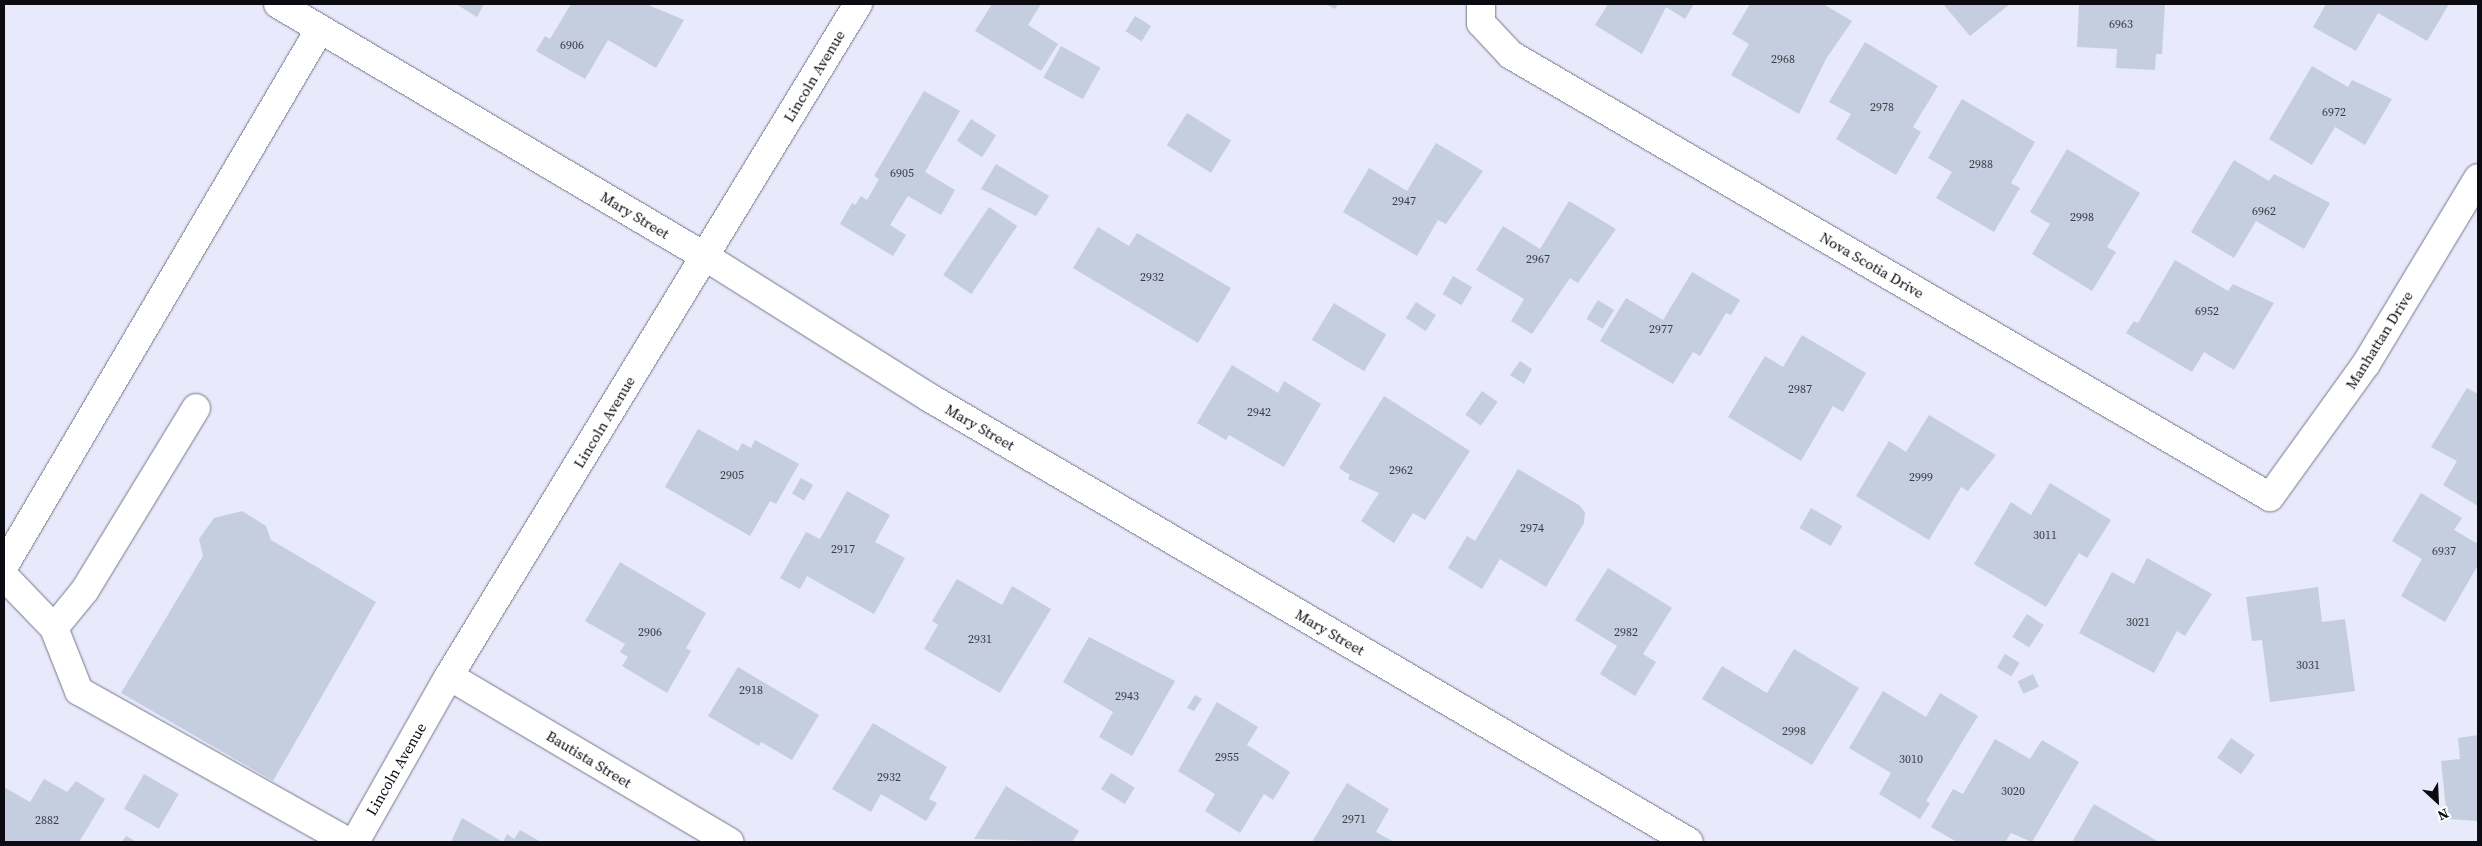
<!DOCTYPE html>
<html>
<head>
<meta charset="utf-8">
<style>
  body { margin:0 }
  #map { position:relative; width:2482px; height:846px; overflow:hidden; background:#e8e9fb; font-family:"Source Serif 4",serif }
  div>[style] { position:absolute }
  .building>* { inset:0; background:#c5cede; transform-origin:0 0 }
  .roads { filter:drop-shadow(0 0 1px #767787) drop-shadow(0 0 1px #767787) }
  .minor>* { height:28px; margin:-14px; padding:0 14px; transform-origin:14px; border-radius:14px; background:#fff }
  span { translate:-50% -50%; white-space:nowrap; text-align:center; line-height:1.15; -webkit-text-stroke:4px #fff; paint-order:stroke }
  .number-label { font-size:12px; color:#3a3c44 }
  .number-label span { -webkit-text-stroke-width:0 }
  .street-label { font-size:15px; color:#0b0b11 }
  .frame { position:absolute; inset:0; border:5px solid #0b0b11; pointer-events:none }
  .north { position:absolute; left:2412px; top:776px; width:50px; height:50px; -webkit-text-stroke:4px #fff; paint-order:stroke; rotate:155deg; font-size:14px; font-weight:700; line-height:20px; text-align:center; color:#0b0b11 }
  .north::after { content:''; display:block; margin:auto; width:18px; height:22px; background:#0b0b11; clip-path:polygon(50% 0,100% 100%,50% 72%,0 100%) }
</style>
</head>
<body>
<div id="map">
  <div class="building">
    <div style="clip-path:polygon(456px 4px,484px 4px,477px 17px)"></div>
    <div style="clip-path:polygon(571px 4px,646px 4px,684px 20px,656px 68px,608px 40px,585px 79px,536px 51px,545px 36px,550px 39px)"></div>
    <div style="clip-path:polygon(992px 4px,1041px 4px,1028px 25px,1058px 44px,1041px 71px,975px 31px)"></div>
    <div style="clip-path:polygon(1326px 4px,1338px 4px,1335px 9px)"></div>
    <div style="clip-path:polygon(1608px 4px,1694px 4px,1685px 19px,1666px 7px,1642px 54px,1595px 25px)"></div>
    <div style="clip-path:polygon(1750px 4px,1823px 4px,1852px 21px,1826px 59px,1799px 114px,1731px 75px,1749px 44px,1732px 34px)"></div>
    <div style="clip-path:polygon(1943px 4px,2010px 4px,1970px 36px)"></div>
    <div style="clip-path:polygon(2079px 4px,2165px 4px,2162px 54px,2156px 54px,2155px 70px,2116px 68px,2117px 49px,2077px 47px)"></div>
    <div style="clip-path:polygon(2326px 4px,2449px 4px,2427px 41px,2378px 13px,2356px 51px,2313px 27px)"></div>
    <div style="left:1135px;top:16px;width:19px;height:18px;rotate:32deg"></div>
    <div style="clip-path:polygon(1865px 42px,1938px 86px,1913px 127px,1921px 132px,1896px 175px,1836px 139px,1851px 114px,1829px 102px)"></div>
    <div style="left:1061px;top:46px;width:45px;height:36px;rotate:29deg"></div>
    <div style="clip-path:polygon(2312px 66px,2348px 87px,2352px 80px,2392px 99px,2365px 145px,2335px 127px,2312px 165px,2269px 139px)"></div>
    <div style="clip-path:polygon(924px 91px,960px 111px,925px 172px,955px 190px,941px 215px,908px 196px,890px 225px,906px 235px,893px 256px,840px 224px,852px 203px,855px 205px,861px 196px,867px 200px,879px 179px,874px 176px)"></div>
    <div style="clip-path:polygon(1962px 99px,2035px 142px,2011px 183px,2020px 188px,1994px 232px,1936px 198px,1952px 172px,1928px 158px)"></div>
    <div style="left:1187px;top:113px;width:52px;height:38px;rotate:32deg"></div>
    <div style="left:971px;top:119px;width:30px;height:26px;rotate:33deg"></div>
    <div style="clip-path:polygon(1436px 143px,1483px 171px,1446px 224px,1438px 220px,1417px 256px,1343px 212px,1369px 168px,1407px 191px)"></div>
    <div style="clip-path:polygon(2067px 149px,2140px 193px,2107px 247px,2116px 252px,2092px 291px,2032px 254px,2050px 224px,2030px 212px)"></div>
    <div style="clip-path:polygon(2234px 160px,2269px 181px,2274px 174px,2330px 203px,2304px 249px,2256px 221px,2234px 258px,2191px 232px)"></div>
    <div style="clip-path:polygon(996px 164px,1049px 196px,1036px 216px,981px 189px)"></div>
    <div style="clip-path:polygon(1569px 201px,1616px 229px,1578px 283px,1570px 278px,1532px 334px,1511px 321px,1524px 299px,1476px 270px,1503px 226px,1540px 249px)"></div>
    <div style="left:989px;top:207px;width:34px;height:82px;rotate:34deg"></div>
    <div style="clip-path:polygon(1098px 227px,1129px 246px,1137px 233px,1231px 288px,1198px 343px,1073px 268px)"></div>
    <div style="clip-path:polygon(2175px 260px,2228px 291px,2233px 284px,2274px 303px,2234px 370px,2204px 352px,2192px 372px,2126px 333px,2134px 321px,2138px 323px)"></div>
    <div style="clip-path:polygon(1692px 272px,1740px 300px,1731px 315px,1726px 313px,1700px 356px,1693px 352px,1673px 384px,1600px 341px,1626px 298px,1663px 320px)"></div>
    <div style="left:1453px;top:276px;width:22px;height:21px;rotate:30deg"></div>
    <div style="left:1598px;top:300px;width:19px;height:22px;rotate:32deg"></div>
    <div style="left:1416px;top:302px;width:24px;height:19px;rotate:33deg"></div>
    <div style="left:1334px;top:303px;width:61px;height:43px;rotate:31deg"></div>
    <div style="clip-path:polygon(1802px 335px,1866px 373px,1843px 412px,1833px 406px,1801px 461px,1728px 417px,1765px 356px,1783px 367px)"></div>
    <div style="clip-path:polygon(1520px 361px,1532px 369px,1524px 384px,1510px 375px)"></div>
    <div style="clip-path:polygon(1232px 365px,1278px 393px,1284px 381px,1321px 404px,1284px 467px,1229px 435px,1226px 440px,1197px 423px)"></div>
    <div style="clip-path:polygon(2467px 388px,2478px 394px,2478px 506px,2443px 485px,2457px 461px,2431px 447px)"></div>
    <div style="left:1482px;top:391px;width:19px;height:29px;rotate:35deg"></div>
    <div style="clip-path:polygon(1384px 396px,1470px 451px,1425px 520px,1413px 513px,1394px 543px,1361px 521px,1379px 493px,1348px 479px,1350px 475px,1339px 468px)"></div>
    <div style="clip-path:polygon(1929px 415px,1996px 455px,1968px 491px,1961px 487px,1929px 540px,1856px 496px,1889px 441px,1906px 452px)"></div>
    <div style="clip-path:polygon(698px 429px,738px 451px,742px 443px,751px 448px,755px 440px,799px 464px,776px 504px,770px 501px,750px 536px,665px 487px)"></div>
    <div style="clip-path:polygon(1518px 469px,1579px 505px,1585px 512px,1584px 523px,1546px 587px,1500px 559px,1482px 589px,1448px 568px,1467px 536px,1475px 541px)"></div>
    <div style="left:801px;top:478px;width:14px;height:18px;rotate:30deg"></div>
    <div style="clip-path:polygon(2050px 483px,2111px 520px,2087px 558px,2079px 553px,2046px 607px,1974px 564px,2011px 502px,2031px 515px)"></div>
    <div style="clip-path:polygon(847px 491px,890px 515px,875px 542px,905px 558px,874px 614px,807px 576px,800px 589px,780px 578px,806px 532px,820px 539px)"></div>
    <div style="clip-path:polygon(2421px 493px,2462px 518px,2454px 530px,2478px 544px,2478px 565px,2445px 622px,2401px 596px,2422px 559px,2392px 541px)"></div>
    <div style="left:1811px;top:508px;width:36px;height:23px;rotate:30deg"></div>
    <div style="clip-path:polygon(242px 511px,266px 526px,271px 540px,376px 602px,273px 781px,121px 693px,203px 556px,199px 539px,214px 518px)"></div>
    <div style="clip-path:polygon(2147px 558px,2212px 594px,2185px 636px,2177px 631px,2154px 673px,2079px 633px,2112px 572px,2134px 584px)"></div>
    <div style="clip-path:polygon(620px 562px,706px 613px,686px 648px,691px 651px,667px 693px,622px 666px,628px 657px,620px 652px,625px 644px,585px 621px)"></div>
    <div style="clip-path:polygon(1608px 568px,1672px 608px,1643px 654px,1656px 662px,1635px 696px,1600px 674px,1617px 646px,1575px 620px)"></div>
    <div style="clip-path:polygon(957px 579px,1002px 605px,1012px 586px,1051px 609px,1000px 693px,924px 649px,938px 625px,932px 621px)"></div>
    <div style="clip-path:polygon(2318px 587px,2322px 622px,2345px 619px,2355px 691px,2270px 702px,2262px 640px,2252px 641px,2246px 597px)"></div>
    <div style="left:2027px;top:614px;width:20px;height:27px;rotate:33deg"></div>
    <div style="clip-path:polygon(1089px 637px,1175px 681px,1132px 756px,1099px 737px,1113px 712px,1063px 682px)"></div>
    <div style="clip-path:polygon(1794px 649px,1859px 688px,1812px 765px,1702px 699px,1722px 666px,1767px 693px)"></div>
    <div style="left:2005px;top:654px;width:17px;height:16px;rotate:31deg"></div>
    <div style="clip-path:polygon(738px 667px,819px 715px,792px 760px,761px 742px,759px 746px,708px 716px)"></div>
    <div style="left:2033px;top:674px;width:14px;height:17px;rotate:65deg"></div>
    <div style="clip-path:polygon(1883px 691px,1926px 717px,1940px 693px,1978px 716px,1926px 801px,1930px 803px,1920px 819px,1879px 794px,1891px 773px,1849px 748px)"></div>
    <div style="clip-path:polygon(1195px 695px,1202px 699px,1194px 711px,1187px 708px)"></div>
    <div style="clip-path:polygon(1217px 702px,1258px 727px,1247px 745px,1290px 772px,1273px 800px,1264px 794px,1240px 833px,1205px 811px,1215px 794px,1178px 771px)"></div>
    <div style="clip-path:polygon(873px 723px,947px 767px,929px 799px,937px 803px,926px 821px,881px 794px,871px 812px,832px 789px)"></div>
    <div style="clip-path:polygon(2478px 735px,2478px 821px,2447px 819px,2441px 761px,2460px 759px,2458px 738px)"></div>
    <div style="left:2231px;top:738px;width:29px;height:24px;rotate:35deg"></div>
    <div style="clip-path:polygon(1995px 739px,2030px 759px,2042px 740px,2079px 762px,2032px 842px,2011px 833px,2005px 842px,1957px 842px,1931px 827px,1953px 789px,1963px 794px)"></div>
    <div style="left:1111px;top:773px;width:28px;height:19px;rotate:32deg"></div>
    <div style="left:144px;top:774px;width:40px;height:40px;rotate:30deg"></div>
    <div style="clip-path:polygon(44px 779px,67px 792px,76px 781px,105px 799px,79px 842px,4px 842px,4px 787px,30px 802px)"></div>
    <div style="clip-path:polygon(1347px 783px,1389px 809px,1376px 832px,1394px 842px,1312px 842px)"></div>
    <div style="clip-path:polygon(1006px 786px,1079px 831px,1072px 842px,974px 839px)"></div>
    <div style="clip-path:polygon(2094px 804px,2159px 842px,2072px 842px)"></div>
    <div style="clip-path:polygon(462px 818px,503px 842px,507px 834px,514px 839px,520px 830px,541px 842px,451px 842px)"></div>
    <div style="clip-path:polygon(126px 836px,137px 842px,122px 842px)"></div>
  </div>
  <div class="roads">
    <div class="minor">
      <div style="left:278px;top:4px;width:497px;rotate:30.6deg"></div>
      <div style="left:706px;top:257px;width:265px;rotate:32.2deg"></div>
      <div style="left:930px;top:398px;width:879px;rotate:30.33deg"></div>
      <div style="left:1481px;top:4px;width:19px;rotate:90deg"></div>
      <div style="left:1481px;top:23px;width:44px;rotate:46.8deg"></div>
      <div style="left:1511px;top:55px;width:878px;rotate:30.21deg"></div>
      <div style="left:2270px;top:497px;width:164px;rotate:-54.2deg"></div>
      <div style="left:2366px;top:364px;width:217px;rotate:-58.9deg"></div>
      <div style="left:4px;top:566px;width:623px;rotate:-59.53deg"></div>
      <div style="left:4px;top:576px;width:72px;rotate:46.1deg"></div>
      <div style="left:54px;top:628px;width:68px;rotate:68.4deg"></div>
      <div style="left:79px;top:691px;width:308px;rotate:29.3deg"></div>
      <div style="left:54px;top:628px;width:49px;rotate:-50.8deg"></div>
      <div style="left:85px;top:590px;width:213px;rotate:-58.6deg"></div>
      <div style="left:449px;top:676px;width:326px;rotate:30.6deg"></div>
      <div style="left:355px;top:842px;width:191px;rotate:-60.5deg"></div>
      <div style="left:449px;top:676px;width:787px;rotate:-58.67deg"></div>
    </div>
  </div>
  <div class="number-label">
    <span style="left:2121px;top:25px">6963</span>
    <span style="left:572px;top:46px">6906</span>
    <span style="left:1783px;top:60px">2968</span>
    <span style="left:1882px;top:108px">2978</span>
    <span style="left:2334px;top:113px">6972</span>
    <span style="left:1981px;top:165px">2988</span>
    <span style="left:902px;top:174px">6905</span>
    <span style="left:1404px;top:202px">2947</span>
    <span style="left:2264px;top:212px">6962</span>
    <span style="left:2082px;top:218px">2998</span>
    <span style="left:1538px;top:260px">2967</span>
    <span style="left:1152px;top:278px">2932</span>
    <span style="left:2207px;top:312px">6952</span>
    <span style="left:1661px;top:330px">2977</span>
    <span style="left:1800px;top:390px">2987</span>
    <span style="left:1259px;top:413px">2942</span>
    <span style="left:1401px;top:471px">2962</span>
    <span style="left:732px;top:476px">2905</span>
    <span style="left:1921px;top:478px">2999</span>
    <span style="left:1532px;top:529px">2974</span>
    <span style="left:2045px;top:536px">3011</span>
    <span style="left:843px;top:550px">2917</span>
    <span style="left:2444px;top:552px">6937</span>
    <span style="left:2138px;top:623px">3021</span>
    <span style="left:650px;top:633px">2906</span>
    <span style="left:1626px;top:633px">2982</span>
    <span style="left:980px;top:640px">2931</span>
    <span style="left:2308px;top:666px">3031</span>
    <span style="left:751px;top:691px">2918</span>
    <span style="left:1127px;top:697px">2943</span>
    <span style="left:1794px;top:732px">2998</span>
    <span style="left:1227px;top:758px">2955</span>
    <span style="left:1911px;top:760px">3010</span>
    <span style="left:889px;top:778px">2932</span>
    <span style="left:2013px;top:792px">3020</span>
    <span style="left:1354px;top:820px">2971</span>
    <span style="left:47px;top:821px">2882</span>
  </div>
  <div class="street-label">
    <span style="left:814px;top:76px;rotate:-59deg">Lincoln Avenue</span>
    <span style="left:635px;top:215px;rotate:31deg">Mary Street</span>
    <span style="left:1872px;top:265px;rotate:30deg">Nova Scotia Drive</span>
    <span style="left:2379px;top:340px;rotate:-58deg">Manhattan Drive</span>
    <span style="left:604px;top:422px;rotate:-59deg">Lincoln Avenue</span>
    <span style="left:980px;top:427px;rotate:30deg">Mary Street</span>
    <span style="left:1330px;top:632px;rotate:30deg">Mary Street</span>
    <span style="left:589px;top:759px;rotate:31deg">Bautista Street</span>
    <span style="left:396px;top:769px;rotate:-60deg">Lincoln Avenue</span>
  </div>
  <div class="frame"></div>
  <div class="north">N</div>
</div>
</body>
</html>
